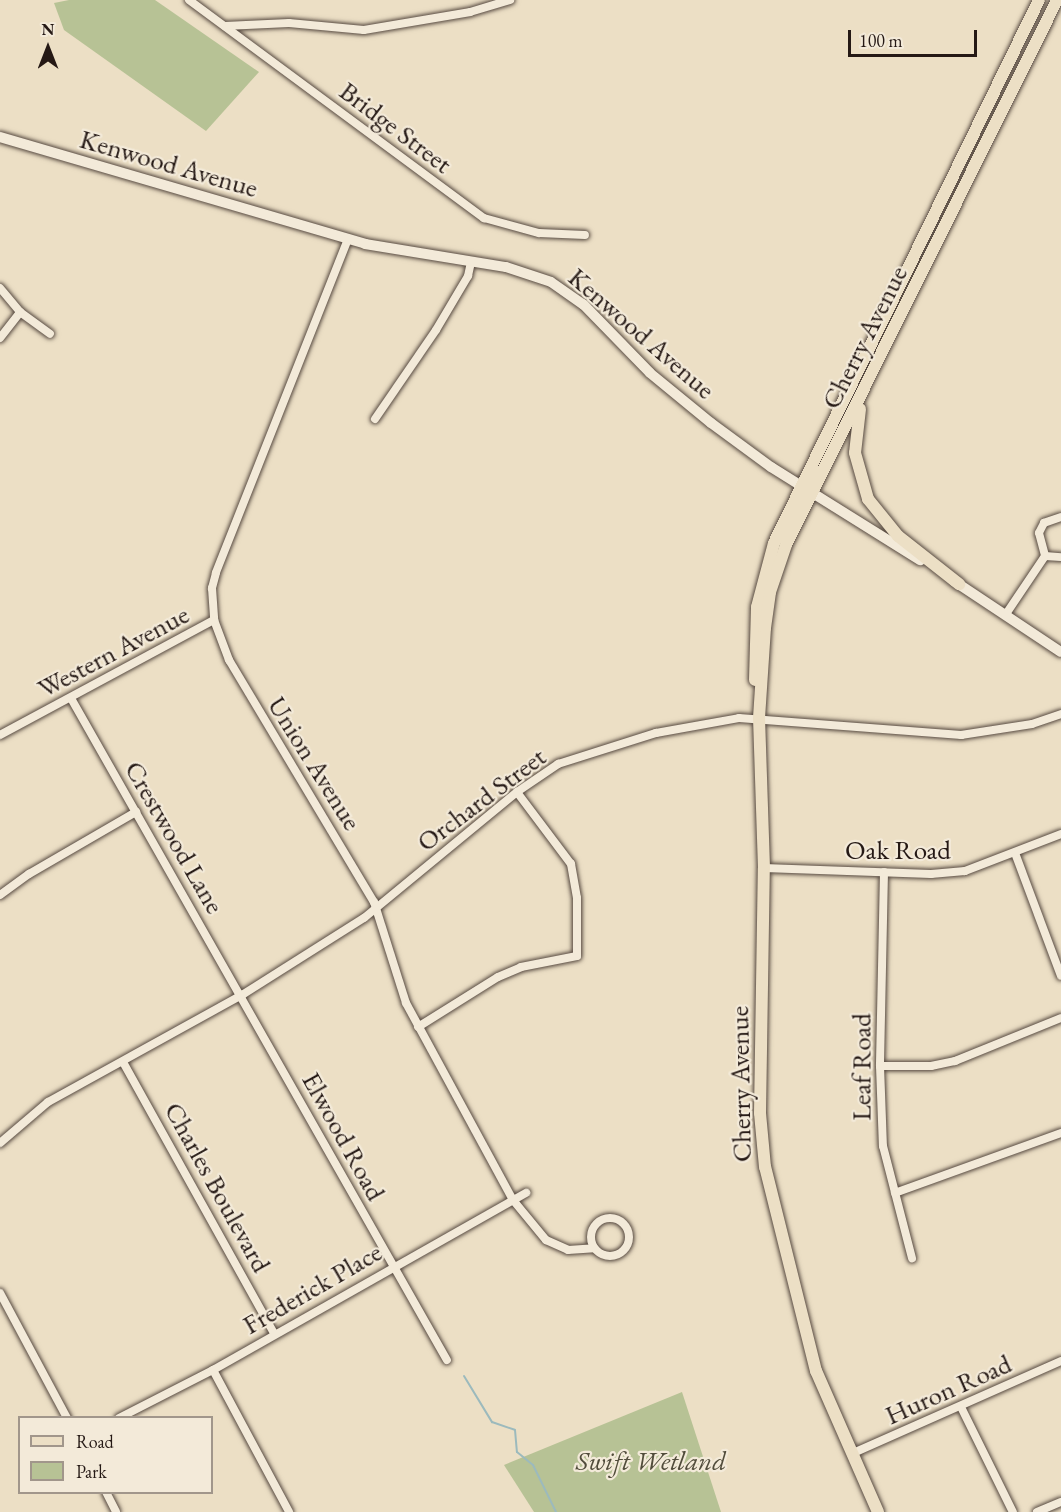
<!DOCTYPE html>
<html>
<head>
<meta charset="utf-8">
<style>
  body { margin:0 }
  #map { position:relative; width:1061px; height:1512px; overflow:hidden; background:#ecdfc5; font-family:"EB Garamond",serif }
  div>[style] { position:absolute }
  .green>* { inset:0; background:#b7c295 }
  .stream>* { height:2px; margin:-1px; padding:0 1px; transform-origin:1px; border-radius:1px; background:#9cbabd }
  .roads { filter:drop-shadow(0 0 2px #574a41) drop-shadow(0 0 2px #574a41) }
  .minor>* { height:8px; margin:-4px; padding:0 4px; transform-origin:4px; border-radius:4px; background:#f3ead9 }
  .minor>.ring { margin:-4px; padding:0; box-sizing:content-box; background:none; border:8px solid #f3ead9; border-radius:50% }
  .secondary>* { height:10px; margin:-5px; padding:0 5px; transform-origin:5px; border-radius:5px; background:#f3ead9 }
  .primary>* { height:12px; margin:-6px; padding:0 6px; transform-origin:6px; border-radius:6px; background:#ecdfc5 }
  span { translate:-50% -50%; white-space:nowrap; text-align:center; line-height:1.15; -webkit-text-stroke:4.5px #f3ead9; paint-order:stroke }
  .street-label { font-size:27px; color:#251915 }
  .park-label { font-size:27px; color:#514c3b; font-style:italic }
  .legend { position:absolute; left:18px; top:1416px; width:195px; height:78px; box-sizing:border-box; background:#f3ead9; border:2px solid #a1968b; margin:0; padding:8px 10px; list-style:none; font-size:18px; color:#251915 }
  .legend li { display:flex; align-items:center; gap:12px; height:30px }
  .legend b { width:30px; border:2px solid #a1968b }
  .north { position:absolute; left:18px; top:18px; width:60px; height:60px; -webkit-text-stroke:4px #f3ead9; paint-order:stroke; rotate:0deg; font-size:16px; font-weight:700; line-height:24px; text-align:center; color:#251915 }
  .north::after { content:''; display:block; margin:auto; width:21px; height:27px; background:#251915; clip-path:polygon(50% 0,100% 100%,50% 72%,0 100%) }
  .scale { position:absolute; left:848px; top:30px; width:129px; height:27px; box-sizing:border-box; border:3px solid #251915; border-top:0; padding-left:8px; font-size:18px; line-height:21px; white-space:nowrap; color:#251915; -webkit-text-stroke:4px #f3ead9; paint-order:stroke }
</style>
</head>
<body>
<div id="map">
  <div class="green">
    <div style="clip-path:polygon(69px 0,155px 0,259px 72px,206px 131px,64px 30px,54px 3px)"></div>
    <div style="clip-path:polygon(682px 1392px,721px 1512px,534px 1512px,504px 1465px)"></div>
  </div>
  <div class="stream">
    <div style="left:464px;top:1376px;width:54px;rotate:58.7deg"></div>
    <div style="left:492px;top:1422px;width:24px;rotate:19deg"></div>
    <div style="left:515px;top:1430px;width:22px;rotate:85deg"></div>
    <div style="left:517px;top:1452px;width:21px;rotate:39deg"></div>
    <div style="left:533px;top:1465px;width:52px;rotate:63.9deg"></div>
  </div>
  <div class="roads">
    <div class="minor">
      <div style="left:189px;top:0;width:367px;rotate:36.5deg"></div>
      <div style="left:484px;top:218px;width:57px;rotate:15.3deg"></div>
      <div style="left:539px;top:233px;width:46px;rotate:2.5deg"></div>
      <div style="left:225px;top:26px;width:64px;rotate:-2.7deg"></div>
      <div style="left:289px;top:23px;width:75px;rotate:5.3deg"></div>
      <div style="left:364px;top:30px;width:108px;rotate:-9.6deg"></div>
      <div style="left:470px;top:12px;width:42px;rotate:-16.7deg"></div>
      <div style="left:348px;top:239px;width:359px;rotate:111.6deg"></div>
      <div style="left:216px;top:573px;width:16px;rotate:105deg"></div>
      <div style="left:212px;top:588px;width:32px;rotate:86deg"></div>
      <div style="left:214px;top:620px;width:43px;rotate:69.4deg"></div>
      <div style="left:229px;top:660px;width:282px;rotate:59.1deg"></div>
      <div style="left:374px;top:902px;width:106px;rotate:72.4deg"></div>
      <div style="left:406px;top:1003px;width:224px;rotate:61.5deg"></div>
      <div style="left:513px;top:1200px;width:52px;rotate:50.5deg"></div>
      <div style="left:546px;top:1240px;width:24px;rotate:24deg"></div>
      <div style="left:568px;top:1250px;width:26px;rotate:-4deg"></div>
      <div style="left:0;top:288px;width:31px;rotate:50deg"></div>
      <div style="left:20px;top:312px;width:37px;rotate:36deg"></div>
      <div style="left:0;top:338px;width:33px;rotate:-52deg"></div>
      <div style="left:375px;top:419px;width:108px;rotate:-55.6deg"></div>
      <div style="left:436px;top:330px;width:63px;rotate:-59.3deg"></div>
      <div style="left:468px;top:276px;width:14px;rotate:-78deg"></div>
      <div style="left:1061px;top:517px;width:18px;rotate:161deg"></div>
      <div style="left:1044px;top:523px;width:11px;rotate:117deg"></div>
      <div style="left:1039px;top:533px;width:24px;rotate:75deg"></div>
      <div style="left:1045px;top:556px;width:16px;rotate:4deg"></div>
      <div style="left:1006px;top:614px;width:70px;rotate:-56.1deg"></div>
      <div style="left:72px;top:700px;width:759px;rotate:60.4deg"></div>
      <div style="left:0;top:735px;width:243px;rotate:-28.3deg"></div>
      <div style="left:1015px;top:853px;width:131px;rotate:69.5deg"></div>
      <div style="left:764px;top:868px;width:167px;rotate:2.1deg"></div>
      <div style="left:931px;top:874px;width:34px;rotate:-5deg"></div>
      <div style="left:965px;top:871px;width:103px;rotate:-21.1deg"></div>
      <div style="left:884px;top:872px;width:194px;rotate:91.2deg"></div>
      <div style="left:880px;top:1066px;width:80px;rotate:87.9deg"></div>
      <div style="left:883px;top:1146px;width:116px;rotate:75.5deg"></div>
      <div style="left:0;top:895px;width:36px;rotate:-36deg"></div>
      <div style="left:29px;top:874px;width:124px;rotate:-30.1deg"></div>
      <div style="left:418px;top:1027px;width:94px;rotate:-32deg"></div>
      <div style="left:498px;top:977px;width:25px;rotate:-23deg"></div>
      <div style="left:521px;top:967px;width:57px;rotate:-11.1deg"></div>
      <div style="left:577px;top:956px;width:58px;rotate:-90deg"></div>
      <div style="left:577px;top:898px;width:35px;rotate:-100deg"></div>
      <div style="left:571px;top:864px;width:90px;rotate:-126.9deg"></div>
      <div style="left:123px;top:1062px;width:310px;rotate:60.9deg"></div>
      <div style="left:880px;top:1066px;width:51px"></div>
      <div style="left:931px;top:1066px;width:25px;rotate:-12deg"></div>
      <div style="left:955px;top:1061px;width:114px;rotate:-22.1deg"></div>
      <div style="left:0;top:1143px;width:63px;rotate:-40.5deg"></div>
      <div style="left:48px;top:1102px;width:222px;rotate:-28.9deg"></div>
      <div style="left:242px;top:995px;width:144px;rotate:-32.3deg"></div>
      <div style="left:364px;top:918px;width:198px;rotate:-39.5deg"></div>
      <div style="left:517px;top:792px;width:50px;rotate:-34.3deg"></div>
      <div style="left:558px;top:764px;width:103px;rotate:-17.6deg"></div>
      <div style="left:656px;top:733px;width:84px;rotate:-10.2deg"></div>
      <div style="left:739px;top:718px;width:223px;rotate:4.4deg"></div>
      <div style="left:961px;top:735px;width:72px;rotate:-8.8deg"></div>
      <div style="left:1032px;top:724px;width:31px;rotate:-19deg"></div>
      <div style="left:895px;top:1193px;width:177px;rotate:-19.9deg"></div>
      <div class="ring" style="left:591px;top:1218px;width:30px;height:30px"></div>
      <div style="left:0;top:1293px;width:142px;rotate:61.8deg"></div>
      <div style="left:213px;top:1370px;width:161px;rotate:61.8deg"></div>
      <div style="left:961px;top:1407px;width:117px;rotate:63.7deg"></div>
      <div style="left:119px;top:1418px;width:106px;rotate:-27.1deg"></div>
      <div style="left:213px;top:1370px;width:360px;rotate:-29.5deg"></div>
      <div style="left:851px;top:1454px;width:230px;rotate:-23.9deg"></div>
      <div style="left:106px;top:1492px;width:22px;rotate:63deg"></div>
      <div style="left:1037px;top:1512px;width:26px;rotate:-23deg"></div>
    </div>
    <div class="secondary">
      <div style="left:0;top:137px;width:380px;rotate:16.3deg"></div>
      <div style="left:365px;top:244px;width:143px;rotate:9.3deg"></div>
      <div style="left:506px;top:267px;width:47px;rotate:18.4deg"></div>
      <div style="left:551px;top:282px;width:39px;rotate:35deg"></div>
      <div style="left:583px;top:304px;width:96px;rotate:45.8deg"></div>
      <div style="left:650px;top:373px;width:79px;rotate:39.3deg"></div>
      <div style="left:711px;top:423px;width:74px;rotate:36.3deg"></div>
      <div style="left:771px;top:467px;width:176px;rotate:32deg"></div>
      <div style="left:954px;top:581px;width:128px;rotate:33.6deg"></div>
    </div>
    <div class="primary">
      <div style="left:860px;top:409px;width:44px;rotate:96.5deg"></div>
      <div style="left:855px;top:453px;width:48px;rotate:74.2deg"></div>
      <div style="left:868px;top:499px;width:48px;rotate:51deg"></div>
      <div style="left:898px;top:536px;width:78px;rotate:38.2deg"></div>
      <div style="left:755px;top:680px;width:73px;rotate:-88.4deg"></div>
      <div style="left:757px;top:607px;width:66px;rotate:-75.1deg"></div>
      <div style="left:774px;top:543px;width:604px;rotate:-63.99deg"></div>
      <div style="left:878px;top:1512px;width:154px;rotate:-113.7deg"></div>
      <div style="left:816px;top:1371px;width:210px;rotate:-104deg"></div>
      <div style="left:765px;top:1167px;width:54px;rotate:-95.3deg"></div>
      <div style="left:760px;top:1113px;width:245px;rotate:-89.1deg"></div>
      <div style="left:764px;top:868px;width:150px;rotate:-91.9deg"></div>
      <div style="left:759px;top:718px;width:90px;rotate:-86.2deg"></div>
      <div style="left:765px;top:628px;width:36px;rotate:-82deg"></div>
      <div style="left:770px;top:592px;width:50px;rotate:-71.2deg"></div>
      <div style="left:786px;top:545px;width:609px;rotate:-63.56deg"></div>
    </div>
  </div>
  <div class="street-label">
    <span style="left:396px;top:127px;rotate:37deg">Bridge Street</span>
    <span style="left:169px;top:163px;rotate:16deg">Kenwood Avenue</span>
    <span style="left:642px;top:333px;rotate:41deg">Kenwood Avenue</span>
    <span style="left:864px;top:337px;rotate:-63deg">Cherry Avenue</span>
    <span style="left:113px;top:651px;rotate:-28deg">Western Avenue</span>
    <span style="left:315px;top:763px;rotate:58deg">Union Avenue</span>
    <span style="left:481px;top:799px;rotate:-37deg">Orchard Street</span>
    <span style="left:175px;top:837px;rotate:60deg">Crestwood Lane</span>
    <span style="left:898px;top:850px">Oak Road</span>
    <span style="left:861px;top:1067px;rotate:-90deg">Leaf Road</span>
    <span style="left:740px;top:1084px;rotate:-91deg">Cherry Avenue</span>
    <span style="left:344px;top:1136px;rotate:61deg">Elwood Road</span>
    <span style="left:218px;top:1187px;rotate:61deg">Charles Boulevard</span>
    <span style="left:312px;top:1288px;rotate:-30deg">Frederick Place</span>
    <span style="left:948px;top:1389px;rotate:-24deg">Huron Road</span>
  </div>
  <div class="park-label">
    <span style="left:651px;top:1461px">Swift Wetland</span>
  </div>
  <ul class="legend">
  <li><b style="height:8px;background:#ecdfc5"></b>Road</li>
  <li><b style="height:16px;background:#b7c295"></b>Park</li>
  </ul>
  <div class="north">N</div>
  <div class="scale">100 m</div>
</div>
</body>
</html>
